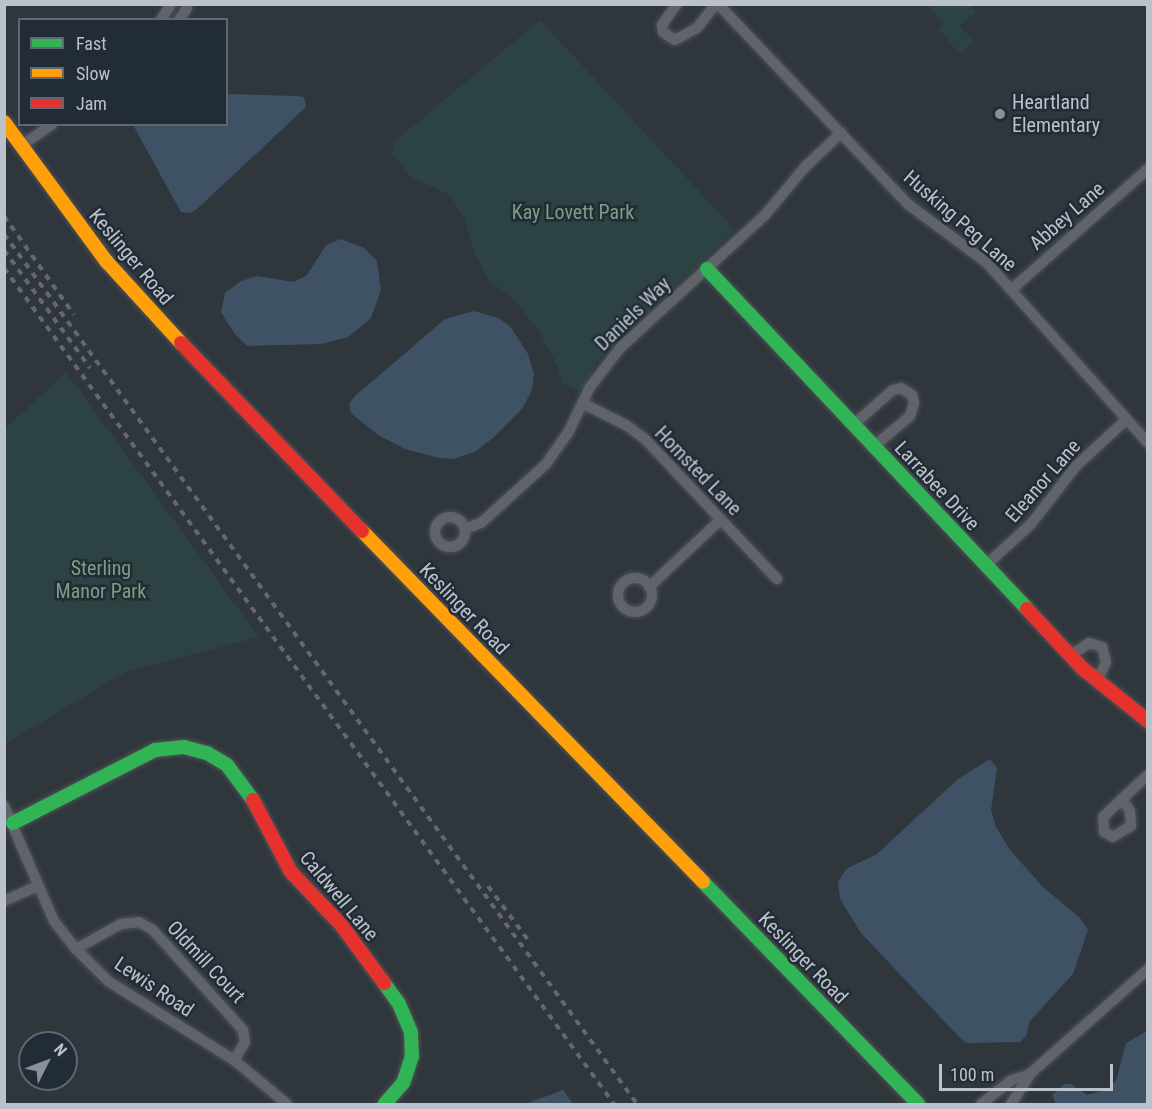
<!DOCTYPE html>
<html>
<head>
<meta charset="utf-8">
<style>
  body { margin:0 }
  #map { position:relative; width:1152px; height:1109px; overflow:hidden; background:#2f363c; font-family:"Roboto Condensed",sans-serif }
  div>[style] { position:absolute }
  .green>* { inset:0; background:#2d4242 }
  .water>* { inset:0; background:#3f5265 }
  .roads { filter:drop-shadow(0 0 2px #4d5256) drop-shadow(0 0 2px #4d5256) }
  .street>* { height:10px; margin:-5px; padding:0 5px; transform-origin:5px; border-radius:5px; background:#60646a }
  .street>.ring { margin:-5px; padding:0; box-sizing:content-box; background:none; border:10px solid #60646a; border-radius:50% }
  .fast>* { height:14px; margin:-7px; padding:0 7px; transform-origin:7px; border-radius:7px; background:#30b455 }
  .slow>* { height:14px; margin:-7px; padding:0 7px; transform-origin:7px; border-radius:7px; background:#ff9f0a }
  .jam>* { height:14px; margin:-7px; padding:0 7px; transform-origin:7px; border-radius:7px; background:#e5322d }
  .rail>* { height:4px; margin-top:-2px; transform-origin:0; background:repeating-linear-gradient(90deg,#64686d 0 6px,transparent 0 12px) }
  .dots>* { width:16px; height:16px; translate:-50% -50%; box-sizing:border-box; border:3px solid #222c37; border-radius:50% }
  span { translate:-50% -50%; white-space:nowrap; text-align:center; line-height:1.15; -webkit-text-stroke:5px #222c37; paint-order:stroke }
  .poi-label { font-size:20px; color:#bbc2cb }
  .left { translate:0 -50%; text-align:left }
  .park-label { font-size:20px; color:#7b9f80 }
  .street-label { font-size:20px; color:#bbc2cb }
  .frame { position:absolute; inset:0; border:6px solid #bbc2cb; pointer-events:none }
  .legend { position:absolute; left:18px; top:18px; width:210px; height:108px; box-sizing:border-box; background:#222c37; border:2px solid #5f6872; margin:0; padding:8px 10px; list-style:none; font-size:18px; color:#bbc2cb }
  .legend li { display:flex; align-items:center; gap:12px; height:30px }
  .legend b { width:30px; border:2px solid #5f6872 }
  .north { position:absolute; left:18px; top:1031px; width:60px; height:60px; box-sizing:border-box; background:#222c37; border:2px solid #5f6872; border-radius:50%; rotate:48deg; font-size:16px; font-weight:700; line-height:24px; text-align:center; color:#bbc2cb }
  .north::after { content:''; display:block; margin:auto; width:21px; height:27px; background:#8a9199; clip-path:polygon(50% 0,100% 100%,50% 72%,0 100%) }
  .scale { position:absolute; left:939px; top:1064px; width:174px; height:27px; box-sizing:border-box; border:3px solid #bbc2cb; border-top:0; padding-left:8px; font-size:18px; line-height:21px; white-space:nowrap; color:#bbc2cb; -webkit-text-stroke:4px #222c37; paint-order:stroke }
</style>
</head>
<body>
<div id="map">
  <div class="green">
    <div style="clip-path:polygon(927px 5px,970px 5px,976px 12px,960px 26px,974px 42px,960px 54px,939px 30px,944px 24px)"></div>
    <div style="clip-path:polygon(540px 20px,735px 230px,599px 359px,580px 391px,563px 384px,557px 365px,538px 330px,511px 296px,489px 281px,475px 253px,464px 218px,450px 195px,411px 177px,391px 153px,395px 141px)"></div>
    <div style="clip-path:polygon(66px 372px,259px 637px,125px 672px,5px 744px,5px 429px)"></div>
  </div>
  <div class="water">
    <div style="clip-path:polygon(227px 94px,295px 96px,304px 97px,306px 107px,198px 208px,190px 213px,181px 212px,133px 125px,226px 124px)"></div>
    <div style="clip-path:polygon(341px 239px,364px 248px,377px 261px,381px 290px,371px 318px,348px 337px,321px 344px,247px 346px,234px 333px,221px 312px,225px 293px,241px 281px,257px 276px,294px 282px,307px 275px,326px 245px)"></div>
    <div style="clip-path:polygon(474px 311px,498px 318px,510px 326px,528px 354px,534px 374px,532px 390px,522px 409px,494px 437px,475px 452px,453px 459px,439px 458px,405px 449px,378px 435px,351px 413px,349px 404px,355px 396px,445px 319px)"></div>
    <div style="clip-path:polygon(990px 759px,997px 768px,991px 810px,996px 827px,1010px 850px,1042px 886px,1080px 918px,1088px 930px,1073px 974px,1029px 1022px,1027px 1035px,1020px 1042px,967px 1043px,961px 1039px,861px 933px,840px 899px,838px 882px,846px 869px,877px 854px,958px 779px)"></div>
    <div style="clip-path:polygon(1147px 1031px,1147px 1104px,1056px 1104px,1052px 1095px,1064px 1084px,1071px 1084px,1087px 1095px,1107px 1089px,1116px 1081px,1126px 1043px)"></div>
    <div style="clip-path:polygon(563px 1090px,573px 1104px,525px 1104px)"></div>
  </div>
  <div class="roads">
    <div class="street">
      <div style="left:677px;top:4px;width:26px;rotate:126deg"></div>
      <div style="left:662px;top:25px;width:7px;rotate:82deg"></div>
      <div style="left:663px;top:32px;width:14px;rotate:34deg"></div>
      <div style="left:675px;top:40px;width:25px;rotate:-29deg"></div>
      <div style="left:697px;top:28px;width:31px;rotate:-52deg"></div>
      <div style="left:718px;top:4px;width:277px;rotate:46.5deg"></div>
      <div style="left:909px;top:205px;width:97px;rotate:36.6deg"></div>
      <div style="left:987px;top:263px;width:241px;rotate:48.2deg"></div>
      <div style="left:161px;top:20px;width:19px;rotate:-58deg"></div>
      <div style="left:179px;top:20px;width:14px;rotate:-56deg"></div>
      <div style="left:21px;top:146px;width:38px;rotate:-35deg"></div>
      <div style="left:1011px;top:290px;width:183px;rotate:-41.5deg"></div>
      <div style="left:582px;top:403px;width:49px;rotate:26.6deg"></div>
      <div style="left:626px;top:425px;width:25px;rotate:37deg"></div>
      <div style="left:646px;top:440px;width:191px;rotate:46.7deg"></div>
      <div style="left:853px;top:425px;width:53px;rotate:-41.2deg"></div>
      <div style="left:893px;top:390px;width:8px;rotate:-14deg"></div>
      <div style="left:901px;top:388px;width:13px;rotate:32deg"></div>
      <div style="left:912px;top:395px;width:8px;rotate:76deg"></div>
      <div style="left:914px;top:403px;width:14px;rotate:107deg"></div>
      <div style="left:910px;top:416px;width:48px;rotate:140deg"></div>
      <div class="ring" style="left:435px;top:517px;width:20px;height:20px"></div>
      <div style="left:465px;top:529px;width:17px;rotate:-21deg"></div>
      <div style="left:481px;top:523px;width:88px;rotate:-42.2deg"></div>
      <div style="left:546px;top:464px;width:38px;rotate:-55deg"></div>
      <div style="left:568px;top:433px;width:51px;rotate:-64.4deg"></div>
      <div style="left:590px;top:387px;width:49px;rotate:-52.4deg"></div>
      <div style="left:620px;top:348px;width:197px;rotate:-42.5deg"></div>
      <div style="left:765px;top:215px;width:62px;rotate:-50.2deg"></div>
      <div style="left:805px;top:167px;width:50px;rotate:-43.4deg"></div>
      <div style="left:985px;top:566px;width:62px;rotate:-42.4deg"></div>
      <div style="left:1031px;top:524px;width:73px;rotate:-52.2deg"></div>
      <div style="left:1076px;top:466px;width:69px;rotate:-42.7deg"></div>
      <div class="ring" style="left:618px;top:578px;width:24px;height:24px"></div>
      <div style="left:649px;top:587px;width:98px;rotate:-43.3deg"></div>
      <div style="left:1070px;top:656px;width:23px;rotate:-34deg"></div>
      <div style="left:1089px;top:643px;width:14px;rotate:17deg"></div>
      <div style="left:1102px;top:647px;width:16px;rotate:75deg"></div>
      <div style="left:1106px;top:662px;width:21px;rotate:115deg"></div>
      <div style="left:1122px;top:799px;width:14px;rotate:56deg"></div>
      <div style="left:1130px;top:811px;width:15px;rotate:86deg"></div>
      <div style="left:1131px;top:826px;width:21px;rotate:149deg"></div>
      <div style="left:1113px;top:837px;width:10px;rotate:-151deg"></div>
      <div style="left:1104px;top:832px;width:15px;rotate:-94deg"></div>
      <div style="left:1103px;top:817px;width:4px;rotate:-45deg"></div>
      <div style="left:1106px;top:814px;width:22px;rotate:-43deg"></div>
      <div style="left:1122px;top:799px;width:35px;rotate:-43deg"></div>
      <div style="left:4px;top:806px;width:125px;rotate:66.5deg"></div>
      <div style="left:54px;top:921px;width:36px;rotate:52deg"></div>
      <div style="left:76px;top:949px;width:45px;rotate:45deg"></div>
      <div style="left:108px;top:981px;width:149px;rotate:32.1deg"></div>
      <div style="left:234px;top:1060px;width:69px;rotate:39.7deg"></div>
      <div style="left:4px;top:901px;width:36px;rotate:-24deg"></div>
      <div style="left:76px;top:949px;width:51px;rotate:-29.1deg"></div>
      <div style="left:121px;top:924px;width:18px;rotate:-6deg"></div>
      <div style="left:139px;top:922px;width:16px;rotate:30deg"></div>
      <div style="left:153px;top:930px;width:135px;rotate:48deg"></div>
      <div style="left:243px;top:1030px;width:12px;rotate:81deg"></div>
      <div style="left:245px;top:1042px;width:21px;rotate:121deg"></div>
      <div style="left:981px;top:1104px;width:39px;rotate:-38deg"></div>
      <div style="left:1012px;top:1080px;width:17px;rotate:-17deg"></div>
      <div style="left:1011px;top:1104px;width:37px;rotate:-57deg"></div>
      <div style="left:1031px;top:1073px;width:157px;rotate:-41.6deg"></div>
    </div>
    <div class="fast">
      <div style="left:707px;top:269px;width:467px;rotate:46.7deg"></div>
      <div style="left:13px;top:823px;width:160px;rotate:-27.2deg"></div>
      <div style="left:155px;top:750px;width:29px;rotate:-6deg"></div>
      <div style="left:184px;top:747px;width:24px;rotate:15deg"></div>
      <div style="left:207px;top:753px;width:23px;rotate:31deg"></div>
      <div style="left:227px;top:765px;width:44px;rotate:53.4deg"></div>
      <div style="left:703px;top:882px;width:309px;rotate:45.9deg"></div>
      <div style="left:384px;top:983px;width:26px;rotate:54deg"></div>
      <div style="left:399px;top:1004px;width:30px;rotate:67deg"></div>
      <div style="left:411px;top:1032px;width:24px;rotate:88deg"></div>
      <div style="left:412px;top:1056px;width:28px;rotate:108deg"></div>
      <div style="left:403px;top:1083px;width:28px;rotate:131deg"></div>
    </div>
    <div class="slow">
      <div style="left:4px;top:122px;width:174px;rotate:53.7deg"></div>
      <div style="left:107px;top:262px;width:110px;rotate:47.6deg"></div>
      <div style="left:362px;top:531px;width:489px;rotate:45.8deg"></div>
    </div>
    <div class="jam">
      <div style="left:181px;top:343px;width:261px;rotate:46.1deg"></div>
      <div style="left:1027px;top:609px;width:81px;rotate:47deg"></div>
      <div style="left:1082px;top:668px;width:85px;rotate:38.8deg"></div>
      <div style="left:253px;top:800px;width:81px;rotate:62.2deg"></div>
      <div style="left:291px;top:872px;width:74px;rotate:46.6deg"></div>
      <div style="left:342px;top:926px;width:71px;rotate:53.6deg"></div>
    </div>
  </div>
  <div class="rail">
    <div style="left:4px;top:216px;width:121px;rotate:54.7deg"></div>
    <div style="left:4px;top:234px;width:1076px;rotate:53.96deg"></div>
    <div style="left:4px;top:250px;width:146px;rotate:53.9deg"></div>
    <div style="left:4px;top:268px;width:1035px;rotate:53.88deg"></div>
    <div style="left:488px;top:886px;width:72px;rotate:53.4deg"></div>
  </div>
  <div class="dots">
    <div style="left:1000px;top:114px;background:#8a9199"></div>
  </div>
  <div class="poi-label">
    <span class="left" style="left:1012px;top:114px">Heartland<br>Elementary</span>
  </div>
  <div class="park-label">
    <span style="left:573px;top:212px">Kay Lovett Park</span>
    <span style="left:101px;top:580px">Sterling<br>Manor Park</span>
  </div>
  <div class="street-label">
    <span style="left:1067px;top:216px;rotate:-41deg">Abbey Lane</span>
    <span style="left:960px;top:221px;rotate:41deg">Husking Peg Lane</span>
    <span style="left:131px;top:257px;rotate:50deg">Keslinger Road</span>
    <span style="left:633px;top:314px;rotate:-44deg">Daniels Way</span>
    <span style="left:698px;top:471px;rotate:46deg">Homsted Lane</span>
    <span style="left:1043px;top:481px;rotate:-49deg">Eleanor Lane</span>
    <span style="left:937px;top:486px;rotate:47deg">Larrabee Drive</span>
    <span style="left:464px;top:609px;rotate:46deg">Keslinger Road</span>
    <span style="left:339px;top:896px;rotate:50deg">Caldwell Lane</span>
    <span style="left:803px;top:958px;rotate:46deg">Keslinger Road</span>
    <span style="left:206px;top:962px;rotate:47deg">Oldmill Court</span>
    <span style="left:154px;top:987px;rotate:34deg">Lewis Road</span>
  </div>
  <div class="frame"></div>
  <ul class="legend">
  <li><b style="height:8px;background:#30b455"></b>Fast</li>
  <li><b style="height:8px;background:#ff9f0a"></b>Slow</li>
  <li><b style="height:8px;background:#e5322d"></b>Jam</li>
  </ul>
  <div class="north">N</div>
  <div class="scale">100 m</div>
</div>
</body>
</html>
